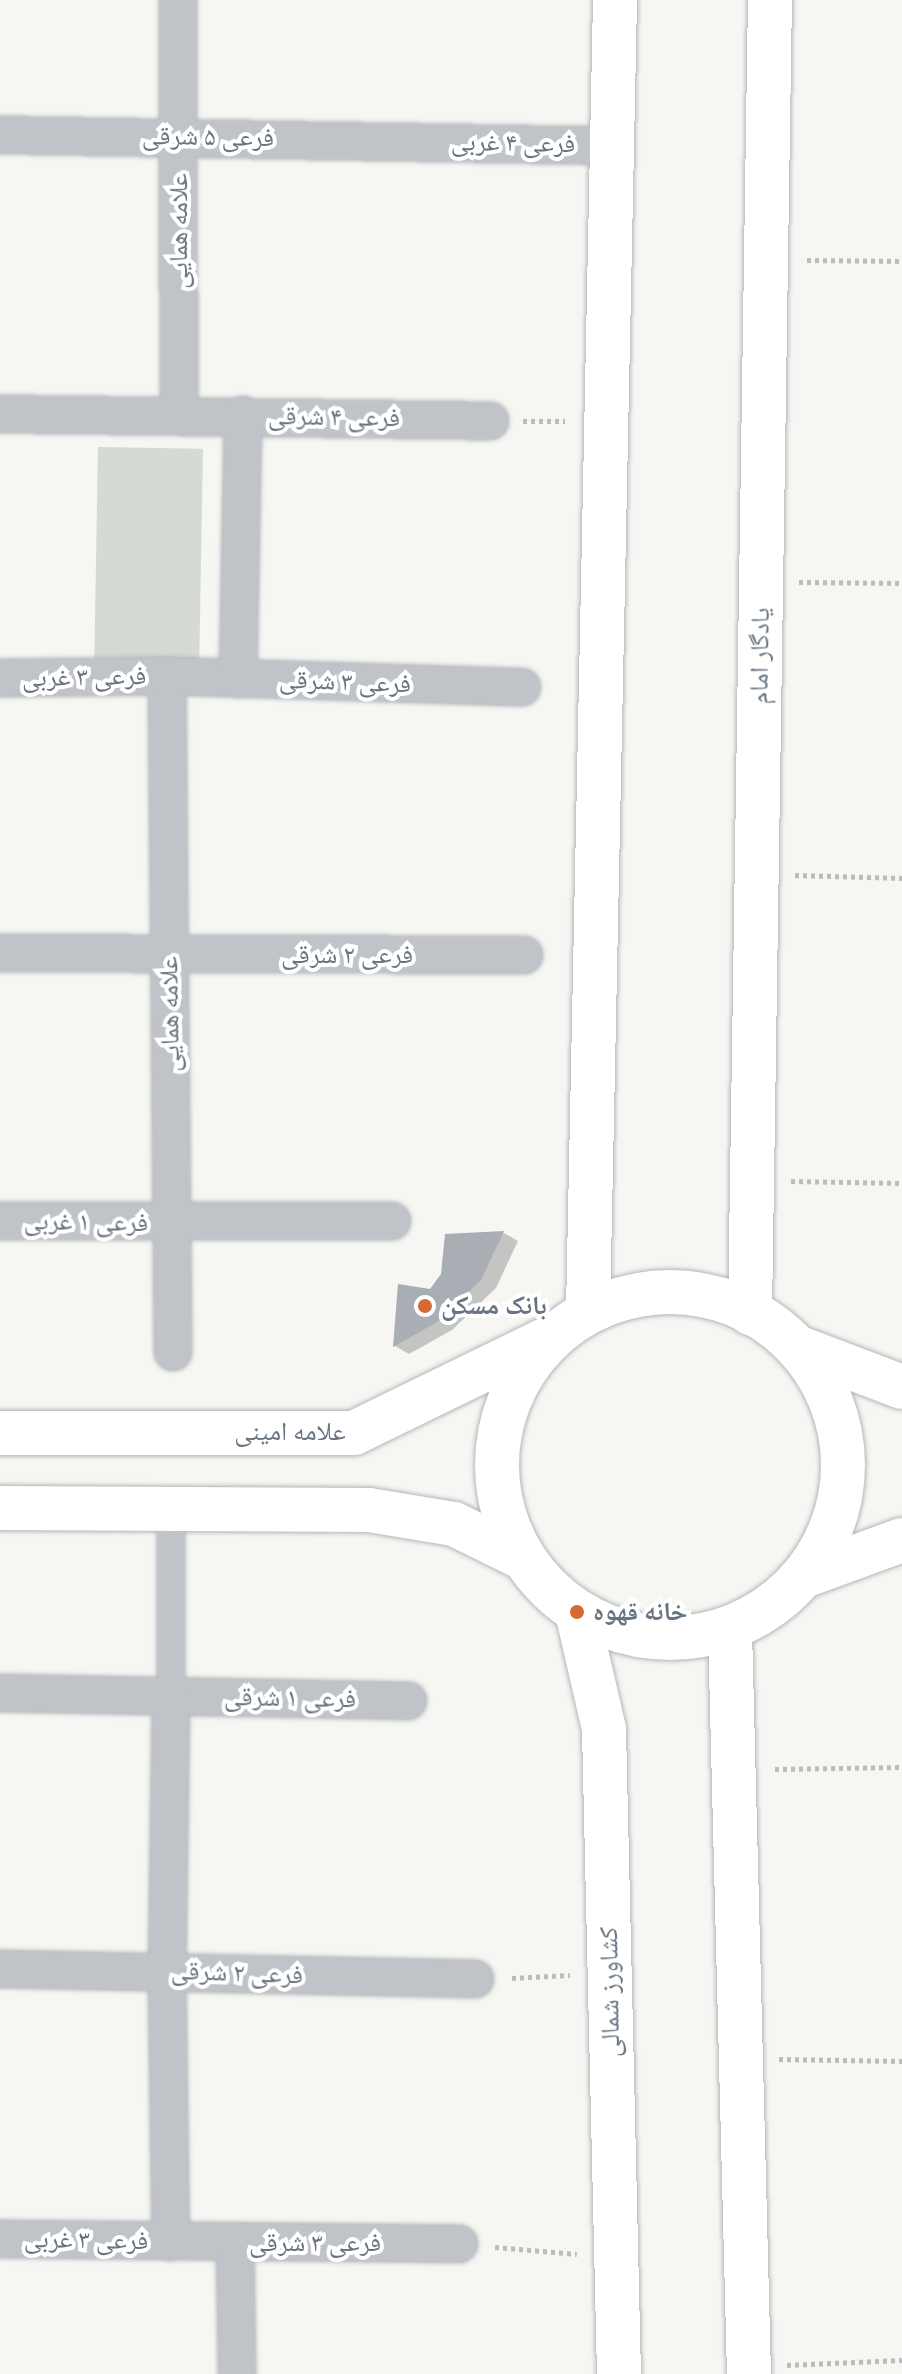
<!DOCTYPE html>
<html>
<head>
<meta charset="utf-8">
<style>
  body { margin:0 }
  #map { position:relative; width:902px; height:2374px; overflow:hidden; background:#f6f6f3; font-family:Cabin,"Noto Naskh Arabic",sans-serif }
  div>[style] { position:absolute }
  .green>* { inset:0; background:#d5dbd3; transform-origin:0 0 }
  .shadow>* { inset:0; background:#0003 }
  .building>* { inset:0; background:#a8aeb4 }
  .path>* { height:5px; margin-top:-2.5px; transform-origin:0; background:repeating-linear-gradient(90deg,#babcbf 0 4px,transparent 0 8px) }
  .roads { filter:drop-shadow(0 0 2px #b3b7bb) drop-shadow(0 0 2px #b3b7bb) }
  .pedestrian>* { height:26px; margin:-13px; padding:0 13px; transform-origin:13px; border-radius:13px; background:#c0c3c7 }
  .minor>* { height:36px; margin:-18px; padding:0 18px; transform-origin:18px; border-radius:18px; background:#c0c3c7 }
  .secondary>* { height:44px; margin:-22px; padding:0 22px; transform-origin:22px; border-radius:22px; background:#fff }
  .secondary>.ring { margin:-22px; padding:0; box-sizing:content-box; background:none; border:44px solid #fff; border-radius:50% }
  .dots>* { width:22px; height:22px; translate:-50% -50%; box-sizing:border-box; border:4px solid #fff; border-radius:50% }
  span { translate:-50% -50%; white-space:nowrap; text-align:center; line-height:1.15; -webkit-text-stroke:8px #fff; paint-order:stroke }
  .street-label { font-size:26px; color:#687482 }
  .poi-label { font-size:26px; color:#687482; font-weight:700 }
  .left { translate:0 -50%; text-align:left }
</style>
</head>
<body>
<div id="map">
  <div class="green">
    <div style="left:98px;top:447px;width:105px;height:211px;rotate:1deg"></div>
  </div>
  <div class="shadow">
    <div style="clip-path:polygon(504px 1233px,518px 1241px,496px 1288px,452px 1330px,409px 1354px,395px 1346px,443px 1274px,447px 1236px)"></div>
  </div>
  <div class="building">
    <div style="clip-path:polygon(504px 1231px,481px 1280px,437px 1322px,393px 1347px,398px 1284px,430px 1289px,441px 1274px,445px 1234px)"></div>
  </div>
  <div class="path">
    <div style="left:807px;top:260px;width:95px;rotate:0.6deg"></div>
    <div style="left:523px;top:421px;width:42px"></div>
    <div style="left:799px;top:582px;width:103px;rotate:0.6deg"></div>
    <div style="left:795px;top:875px;width:107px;rotate:1.6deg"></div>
    <div style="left:791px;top:1181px;width:111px;rotate:1deg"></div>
    <div style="left:775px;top:1769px;width:127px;rotate:-0.9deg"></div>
    <div style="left:512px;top:1978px;width:58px;rotate:-3deg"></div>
    <div style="left:779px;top:2059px;width:123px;rotate:0.9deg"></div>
    <div style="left:495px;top:2247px;width:82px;rotate:4.9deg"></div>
    <div style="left:787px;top:2365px;width:115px;rotate:-2.5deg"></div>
  </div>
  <div class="roads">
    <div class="pedestrian">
      <div style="left:171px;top:1507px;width:189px;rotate:90deg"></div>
    </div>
    <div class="minor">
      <div style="left:178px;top:0;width:415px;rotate:89.9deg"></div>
      <div style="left:0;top:135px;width:611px;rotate:1.03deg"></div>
      <div style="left:0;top:414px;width:490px;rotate:0.8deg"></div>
      <div style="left:167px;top:676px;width:676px;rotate:89.49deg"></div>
      <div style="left:0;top:678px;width:167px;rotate:-0.7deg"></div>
      <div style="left:167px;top:676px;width:355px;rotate:1.8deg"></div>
      <div style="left:238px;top:679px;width:264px;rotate:-88.9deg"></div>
      <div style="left:0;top:953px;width:524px;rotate:0.22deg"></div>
      <div style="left:0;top:1221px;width:392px"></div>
      <div style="left:0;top:1693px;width:408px;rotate:1.1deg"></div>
      <div style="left:171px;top:1696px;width:275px;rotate:90.8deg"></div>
      <div style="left:167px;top:1971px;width:271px;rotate:89.2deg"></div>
      <div style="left:0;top:1969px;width:475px;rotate:1.2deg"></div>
      <div style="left:0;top:2239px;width:459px;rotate:0.6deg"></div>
      <div style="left:235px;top:2242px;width:132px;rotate:89.1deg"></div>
    </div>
    <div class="secondary">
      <div class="ring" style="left:497px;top:1292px;width:302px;height:302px"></div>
      <div style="left:588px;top:1311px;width:1311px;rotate:-88.82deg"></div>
      <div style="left:750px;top:1313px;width:1313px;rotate:-89.13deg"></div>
      <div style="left:802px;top:1349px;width:107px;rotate:20.8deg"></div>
      <div style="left:0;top:1433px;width:354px"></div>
      <div style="left:354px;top:1433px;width:212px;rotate:-26deg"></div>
      <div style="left:0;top:1508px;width:369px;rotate:0.3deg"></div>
      <div style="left:369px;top:1510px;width:86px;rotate:9.4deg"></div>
      <div style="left:454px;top:1524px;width:77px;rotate:26.2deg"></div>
      <div style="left:804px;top:1576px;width:104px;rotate:-20.2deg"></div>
      <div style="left:577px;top:1612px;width:120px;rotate:77deg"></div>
      <div style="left:604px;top:1729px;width:645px;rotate:88.67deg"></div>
      <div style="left:730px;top:1630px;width:744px;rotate:88.54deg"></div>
    </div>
  </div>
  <div class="dots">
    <div style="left:425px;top:1306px;background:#d56a35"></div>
    <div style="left:577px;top:1612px;background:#d56a35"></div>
  </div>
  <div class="street-label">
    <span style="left:208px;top:137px;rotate:1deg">فرعی ۵ شرقی</span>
    <span style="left:513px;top:143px;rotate:1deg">فرعی ۴ غربی</span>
    <span style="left:179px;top:231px;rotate:-90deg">علامه همایی</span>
    <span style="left:334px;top:417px;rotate:1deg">فرعی ۴ شرقی</span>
    <span style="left:760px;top:656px;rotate:-89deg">یادگار امام</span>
    <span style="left:84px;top:677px;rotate:-1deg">فرعی ۳ غربی</span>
    <span style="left:345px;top:682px;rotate:2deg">فرعی ۳ شرقی</span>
    <span style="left:347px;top:955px">فرعی ۲ شرقی</span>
    <span style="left:170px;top:1014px;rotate:-91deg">علامه همایی</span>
    <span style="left:86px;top:1222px;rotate:1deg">فرعی ۱ غربی</span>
    <span style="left:290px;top:1432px">علامه امینی</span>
    <span style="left:290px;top:1698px;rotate:1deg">فرعی ۱ شرقی</span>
    <span style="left:237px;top:1973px;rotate:2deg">فرعی ۲ شرقی</span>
    <span style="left:610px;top:1992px;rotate:-91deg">کشاورز شمالی</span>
    <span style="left:86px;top:2240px;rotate:1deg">فرعی ۳ غربی</span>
    <span style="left:315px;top:2243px">فرعی ۳ شرقی</span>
  </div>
  <div class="poi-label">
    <span class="left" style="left:441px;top:1306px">بانک مسکن</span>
    <span class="left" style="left:593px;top:1612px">خانه قهوه</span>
  </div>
</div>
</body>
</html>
